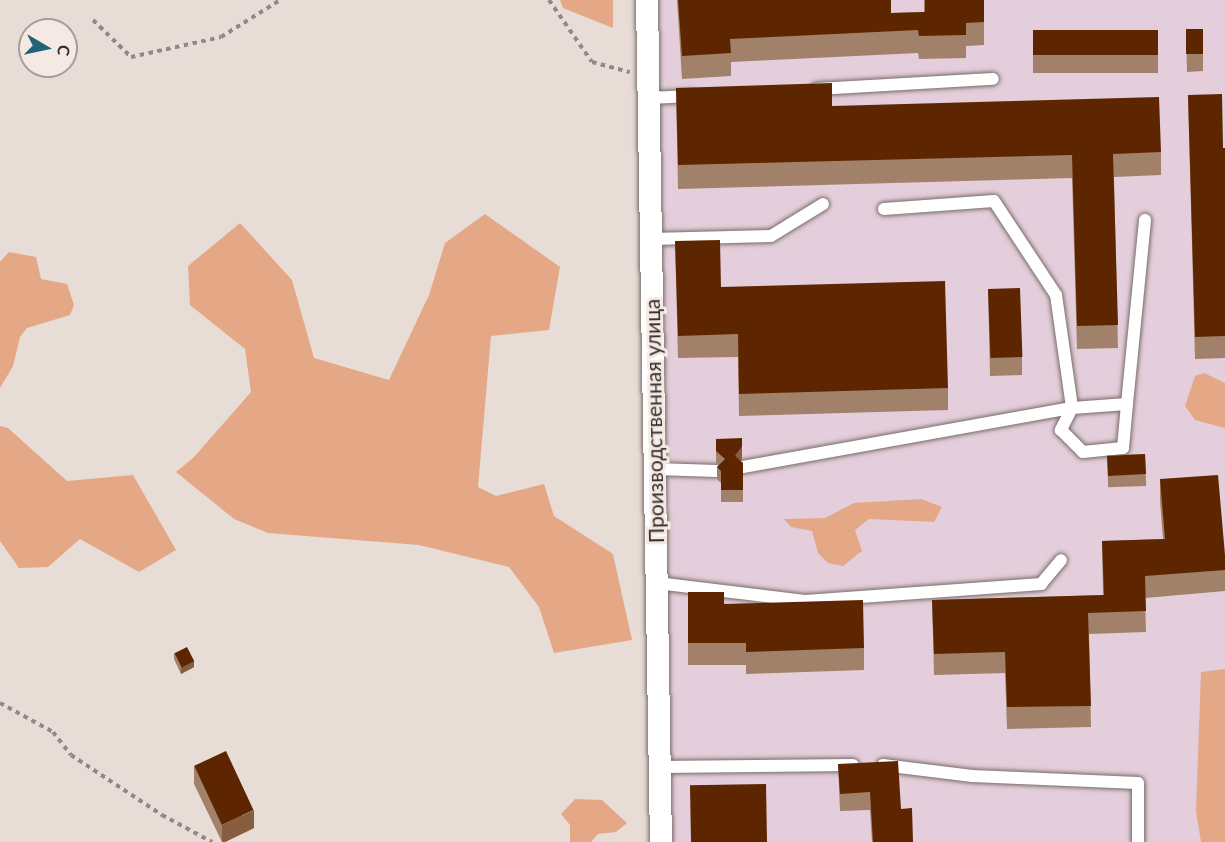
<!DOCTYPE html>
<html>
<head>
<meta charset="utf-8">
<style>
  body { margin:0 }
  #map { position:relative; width:1225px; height:842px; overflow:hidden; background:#e8dcd6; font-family:Lato,sans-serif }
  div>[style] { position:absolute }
  .industrial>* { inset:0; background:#e4cedb; transform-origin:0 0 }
  .green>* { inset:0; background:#e4a887 }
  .path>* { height:4px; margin-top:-2px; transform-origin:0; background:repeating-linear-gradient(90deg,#918984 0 4.5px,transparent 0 9px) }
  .roads { filter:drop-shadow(0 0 2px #776d68) drop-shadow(0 0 2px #776d68) }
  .lane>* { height:12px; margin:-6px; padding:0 6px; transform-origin:6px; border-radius:6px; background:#fff }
  .street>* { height:22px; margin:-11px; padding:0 11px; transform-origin:11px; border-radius:11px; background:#fff }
  .wall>* { inset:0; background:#a2816b; transform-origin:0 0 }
  .shaded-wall>* { inset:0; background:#875d40 }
  .building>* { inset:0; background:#5d2600; transform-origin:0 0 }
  span { translate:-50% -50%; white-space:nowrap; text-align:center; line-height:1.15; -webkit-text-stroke:6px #f5e9e3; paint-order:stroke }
  .street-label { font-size:21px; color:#322d2b }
  .north { position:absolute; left:18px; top:18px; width:60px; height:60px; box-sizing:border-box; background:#f5e9e3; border:2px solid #a79e99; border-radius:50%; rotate:99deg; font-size:16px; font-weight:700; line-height:24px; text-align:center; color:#322d2b }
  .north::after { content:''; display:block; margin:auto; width:21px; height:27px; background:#246278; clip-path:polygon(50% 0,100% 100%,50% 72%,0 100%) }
</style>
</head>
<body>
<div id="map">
  <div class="industrial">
    <div style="left:658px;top:0;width:567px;height:842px"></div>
  </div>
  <div class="green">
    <div style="clip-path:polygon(560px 0,613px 0,613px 28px,563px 8px)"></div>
    <div style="clip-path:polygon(485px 214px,560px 267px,549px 330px,491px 336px,478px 487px,496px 496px,544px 484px,554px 516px,613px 554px,632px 640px,554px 653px,539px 607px,509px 567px,419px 545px,268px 533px,234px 519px,176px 472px,194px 457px,251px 392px,245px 349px,190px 305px,188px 266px,240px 223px,292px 280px,314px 358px,389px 380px,429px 295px,445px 243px)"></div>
    <div style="clip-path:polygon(9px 252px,36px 257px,41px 279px,67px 284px,74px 305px,70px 315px,27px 328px,20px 337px,13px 366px,0 388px,0 262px)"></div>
    <div style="clip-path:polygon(1204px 373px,1225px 383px,1225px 428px,1195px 420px,1185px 406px,1195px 376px)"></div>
    <div style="clip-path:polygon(0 426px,8px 428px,67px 481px,133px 475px,176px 550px,139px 572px,80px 539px,48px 567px,19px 568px,0 541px)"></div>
    <div style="clip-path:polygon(921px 499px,942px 507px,934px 522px,869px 519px,855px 530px,862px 551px,843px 566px,828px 563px,818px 553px,812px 531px,791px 527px,784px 519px,825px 518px,854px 503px)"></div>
    <div style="clip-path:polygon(1225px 669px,1225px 842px,1201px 842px,1196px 811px,1201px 672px)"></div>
    <div style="clip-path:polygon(575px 799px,602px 800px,627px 823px,616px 832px,598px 834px,591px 842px,570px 842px,570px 825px,561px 814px)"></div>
  </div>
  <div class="path">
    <div style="left:549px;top:0;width:75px;rotate:55.3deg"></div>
    <div style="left:592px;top:62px;width:39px;rotate:15deg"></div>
    <div style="left:93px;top:20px;width:53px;rotate:44.2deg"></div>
    <div style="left:131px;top:57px;width:92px;rotate:-12.5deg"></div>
    <div style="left:221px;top:37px;width:70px;rotate:-32.1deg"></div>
    <div style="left:0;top:703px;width:60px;rotate:28.7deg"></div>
    <div style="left:53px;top:732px;width:29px;rotate:52deg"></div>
    <div style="left:71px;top:755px;width:109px;rotate:33.4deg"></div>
    <div style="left:162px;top:815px;width:57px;rotate:28.4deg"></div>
  </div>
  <div class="roads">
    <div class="lane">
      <div style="left:817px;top:89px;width:176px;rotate:-3.3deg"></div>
      <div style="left:649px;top:98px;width:43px;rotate:-2.7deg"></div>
      <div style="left:884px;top:209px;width:110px;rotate:-4.2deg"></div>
      <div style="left:994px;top:201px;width:113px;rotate:56.6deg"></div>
      <div style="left:1056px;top:295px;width:114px;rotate:81.9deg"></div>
      <div style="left:1072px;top:408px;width:25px;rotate:117deg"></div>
      <div style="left:1061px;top:430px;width:31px;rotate:45deg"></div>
      <div style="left:1083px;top:452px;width:40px;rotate:-5.7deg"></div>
      <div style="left:1123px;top:448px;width:44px;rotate:-84.8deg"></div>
      <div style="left:651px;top:239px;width:120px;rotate:-1.4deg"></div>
      <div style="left:771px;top:236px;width:61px;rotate:-31.6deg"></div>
      <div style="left:743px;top:467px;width:334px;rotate:-10.2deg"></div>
      <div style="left:1072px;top:408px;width:55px;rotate:-4.2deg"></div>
      <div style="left:1127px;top:404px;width:185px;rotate:-84.4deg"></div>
      <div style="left:655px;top:469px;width:62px;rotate:1.8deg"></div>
      <div style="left:657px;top:583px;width:149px;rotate:6.9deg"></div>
      <div style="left:805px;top:601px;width:237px;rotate:-4.1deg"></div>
      <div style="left:1041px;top:584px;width:31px;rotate:-50deg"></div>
      <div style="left:883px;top:765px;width:90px;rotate:7deg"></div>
      <div style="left:972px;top:776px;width:166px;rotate:2.4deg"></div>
      <div style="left:1138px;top:783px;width:59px;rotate:90deg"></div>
      <div style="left:660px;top:767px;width:193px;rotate:-0.6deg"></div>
    </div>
    <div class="street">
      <div style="left:647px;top:0;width:842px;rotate:89.05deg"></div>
    </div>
  </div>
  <div class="wall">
    <div style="clip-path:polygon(677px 0,891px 0,891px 13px,924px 12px,924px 0,984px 0,984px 45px,966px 46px,966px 58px,919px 59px,918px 53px,731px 62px,731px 76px,682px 79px)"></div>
    <div style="clip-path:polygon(1186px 29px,1203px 54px,1203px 71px,1187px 72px)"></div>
    <div style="left:1158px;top:30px;width:43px;height:125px;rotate:90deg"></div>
    <div style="clip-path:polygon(676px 88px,832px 106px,1161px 152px,1161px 175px,1114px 177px,1118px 348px,1077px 349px,1072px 178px,678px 189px)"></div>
    <div style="clip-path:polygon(1188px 95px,1223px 148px,1225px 148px,1225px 358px,1195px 359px)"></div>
    <div style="clip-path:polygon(675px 241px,721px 287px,948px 388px,948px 410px,739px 416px,738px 357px,678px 358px)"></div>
    <div style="clip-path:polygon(988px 289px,1022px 357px,1022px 375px,990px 376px)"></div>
    <div style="clip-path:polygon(716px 439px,742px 459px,740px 461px,743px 463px,743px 502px,721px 502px,721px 483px,717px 479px,717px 467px,719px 465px,716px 463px)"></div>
    <div style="left:1145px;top:454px;width:32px;height:38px;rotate:88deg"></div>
    <div style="clip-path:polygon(1160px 479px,1225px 555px,1225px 591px,1145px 598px,1146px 632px,1089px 634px,1091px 727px,1007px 729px,1005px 673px,934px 675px,932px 600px,1103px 595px,1102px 541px,1163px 539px,1160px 501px)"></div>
    <div style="clip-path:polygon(688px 592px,864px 648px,864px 670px,746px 674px,746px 665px,688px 665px)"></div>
    <div style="clip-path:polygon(174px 653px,194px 667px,181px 674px,174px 659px)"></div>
    <div style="clip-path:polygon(838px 764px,901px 809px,913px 842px,872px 842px,870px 810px,840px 811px)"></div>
    <div style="clip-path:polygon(194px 766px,254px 828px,225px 842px,222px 842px,194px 784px)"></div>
  </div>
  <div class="shaded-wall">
    <div style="clip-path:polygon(742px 447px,742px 459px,735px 468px,735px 456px)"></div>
    <div style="clip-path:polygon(194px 661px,194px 667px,181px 674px,181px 667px)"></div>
    <div style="clip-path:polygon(254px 810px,254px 828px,225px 842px,222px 842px,222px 825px)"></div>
  </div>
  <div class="building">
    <div style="clip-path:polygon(678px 0,891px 0,891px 13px,925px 12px,925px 0,984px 0,984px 22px,966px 23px,966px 35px,919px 36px,918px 30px,730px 39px,731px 53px,682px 56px)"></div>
    <div style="left:1186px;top:29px;width:17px;height:25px"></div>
    <div style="left:1158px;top:30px;width:25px;height:125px;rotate:90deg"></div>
    <div style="clip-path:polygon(832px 83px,832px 106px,1159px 97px,1161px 152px,1113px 154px,1118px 325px,1077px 326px,1072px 155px,678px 165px,676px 88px)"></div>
    <div style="clip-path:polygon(1222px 94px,1223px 148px,1225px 148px,1225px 336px,1195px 337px,1188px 95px)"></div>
    <div style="clip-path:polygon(720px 240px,721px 287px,945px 281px,948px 388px,739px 394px,738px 334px,678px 336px,675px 241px)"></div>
    <div style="left:1020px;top:288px;width:69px;height:32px;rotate:88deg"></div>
    <div style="clip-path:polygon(742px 438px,742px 447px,735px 456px,743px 463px,743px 490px,721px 490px,721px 471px,717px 467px,725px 459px,716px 451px,716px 439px)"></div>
    <div style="left:1145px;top:454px;width:20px;height:38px;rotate:87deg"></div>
    <div style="clip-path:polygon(1218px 475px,1225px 555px,1225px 570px,1145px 576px,1146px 611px,1088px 613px,1091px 706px,1007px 707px,1005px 652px,934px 654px,932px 600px,1104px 595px,1102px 541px,1165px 539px,1160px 479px)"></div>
    <div style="clip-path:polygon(688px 592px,724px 592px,724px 604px,863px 600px,864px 648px,746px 652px,746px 643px,688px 643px)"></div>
    <div style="left:187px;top:647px;width:16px;height:14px;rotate:63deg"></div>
    <div style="left:226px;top:751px;width:65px;height:35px;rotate:65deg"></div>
    <div style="clip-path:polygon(898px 761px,901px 809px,912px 808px,913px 842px,873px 842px,870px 792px,840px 794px,838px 764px)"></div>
    <div style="left:766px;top:784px;width:58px;height:76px;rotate:89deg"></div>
  </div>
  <div class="street-label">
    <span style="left:654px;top:421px;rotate:-91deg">Производственная улица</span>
  </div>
  <div class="north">С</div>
</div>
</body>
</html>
